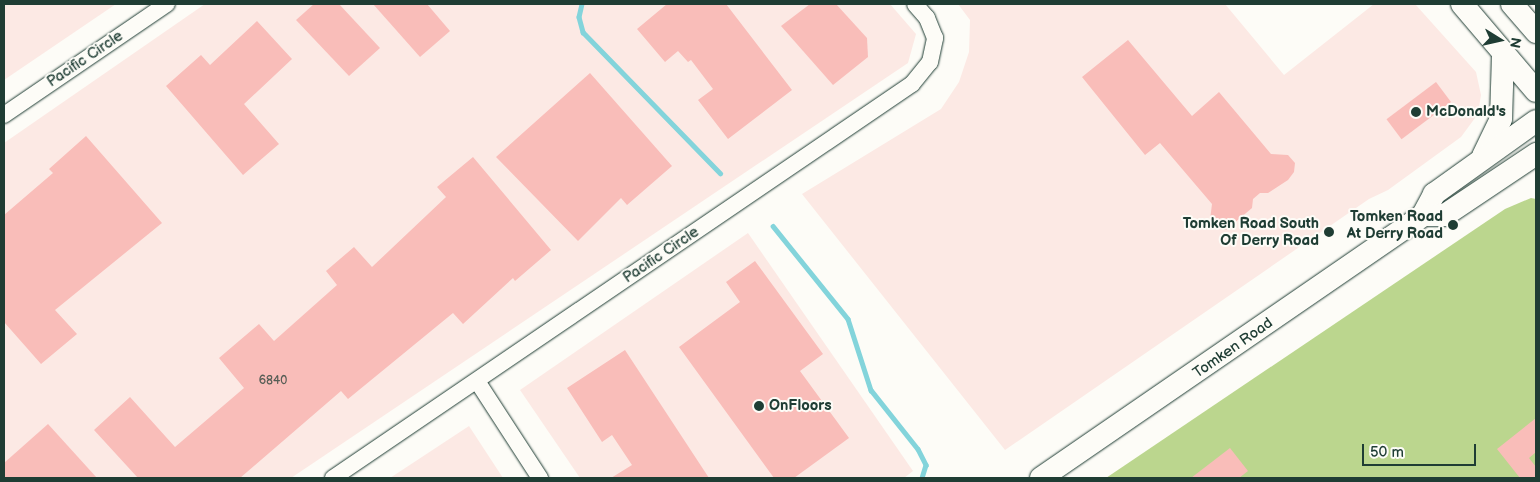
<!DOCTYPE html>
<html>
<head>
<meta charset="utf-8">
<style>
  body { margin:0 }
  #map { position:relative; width:1540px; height:482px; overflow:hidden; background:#fdfcf7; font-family:"Balsamiq Sans",sans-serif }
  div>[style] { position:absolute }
  .built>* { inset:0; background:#fce9e4 }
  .green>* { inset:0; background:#bbd68e }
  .stream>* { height:4.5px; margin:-2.25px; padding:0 2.25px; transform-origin:2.25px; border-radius:2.25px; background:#83d4db }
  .building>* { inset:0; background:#f9bdb9; transform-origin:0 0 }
  .roads { filter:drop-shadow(0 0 1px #1f3d34) drop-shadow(0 0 1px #1f3d34) }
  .street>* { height:16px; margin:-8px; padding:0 8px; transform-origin:8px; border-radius:8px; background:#fdfcf7 }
  .secondary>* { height:22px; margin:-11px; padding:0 11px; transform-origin:11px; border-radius:11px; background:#fdfcf7 }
  .dots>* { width:14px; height:14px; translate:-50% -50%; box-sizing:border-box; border:2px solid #fdfcf7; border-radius:50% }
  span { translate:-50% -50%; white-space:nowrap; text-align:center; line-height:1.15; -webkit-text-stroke:4px #fdfcf7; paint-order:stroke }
  .number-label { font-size:12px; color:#565d55 }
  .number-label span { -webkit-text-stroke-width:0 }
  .street-label { font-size:15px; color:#1f3d34 }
  .poi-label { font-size:15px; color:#1f3d34; font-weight:700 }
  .left { translate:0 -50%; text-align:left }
  .right { translate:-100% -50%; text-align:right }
  .frame { position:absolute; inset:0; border:5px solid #1f3d34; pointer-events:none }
  .north { position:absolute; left:1475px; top:15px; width:50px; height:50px; -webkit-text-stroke:4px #fdfcf7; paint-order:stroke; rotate:100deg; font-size:14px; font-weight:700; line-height:20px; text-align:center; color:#1f3d34 }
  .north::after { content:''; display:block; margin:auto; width:18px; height:22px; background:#1f3d34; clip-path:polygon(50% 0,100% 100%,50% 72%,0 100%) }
  .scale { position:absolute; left:1362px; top:444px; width:114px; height:22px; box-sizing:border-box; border:2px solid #1f3d34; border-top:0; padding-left:6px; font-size:15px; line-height:18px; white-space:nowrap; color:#1f3d34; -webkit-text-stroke:4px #fdfcf7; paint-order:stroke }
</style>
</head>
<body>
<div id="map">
  <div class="built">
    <div style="clip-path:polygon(4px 4px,116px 4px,4px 80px)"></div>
    <div style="clip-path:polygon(205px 4px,890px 4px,916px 34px,908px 63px,291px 478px,4px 478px,4px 143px)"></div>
    <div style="clip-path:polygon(958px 4px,1225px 4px,1284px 75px,1374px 4px,1415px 4px,1476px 72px,1481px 95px,1479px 107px,1475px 118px,1461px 137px,1388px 190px,1369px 199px,1005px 450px,802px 194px,941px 109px,959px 82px,969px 52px,970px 20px)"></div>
    <div style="clip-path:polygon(748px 233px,913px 471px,904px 478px,580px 478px,520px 390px)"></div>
    <div style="clip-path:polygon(469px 426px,503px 478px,390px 478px)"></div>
  </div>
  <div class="green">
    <div style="clip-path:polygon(1531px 198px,1536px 199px,1536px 478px,1106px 478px,1505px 209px)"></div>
  </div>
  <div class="stream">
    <div style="left:582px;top:4px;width:13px;rotate:103deg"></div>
    <div style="left:579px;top:17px;width:16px;rotate:75deg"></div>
    <div style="left:583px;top:32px;width:197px;rotate:45.8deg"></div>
    <div style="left:773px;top:226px;width:119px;rotate:51.1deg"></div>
    <div style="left:848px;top:319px;width:75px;rotate:72.1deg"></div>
    <div style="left:871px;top:390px;width:75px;rotate:51.5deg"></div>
    <div style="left:918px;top:449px;width:18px;rotate:63deg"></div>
    <div style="left:926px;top:465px;width:14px;rotate:107deg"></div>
  </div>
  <div class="building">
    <div style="clip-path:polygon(314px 4px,339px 4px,380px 48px,349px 76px,296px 20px)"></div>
    <div style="clip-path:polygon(373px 4px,427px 4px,450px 31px,420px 57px)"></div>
    <div style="clip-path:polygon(667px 4px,726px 4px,792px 90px,728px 139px,698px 100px,713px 89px,691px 60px,688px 62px,678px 51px,665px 62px,637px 29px)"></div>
    <div style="clip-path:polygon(810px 4px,836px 4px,867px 38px,868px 57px,833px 85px,781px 26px)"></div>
    <div style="clip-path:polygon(257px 21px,292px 59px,244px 104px,279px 144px,243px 175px,166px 86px,201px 55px,210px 65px)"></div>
    <div style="clip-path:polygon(1128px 40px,1192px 116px,1219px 92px,1271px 154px,1288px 155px,1295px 163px,1294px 172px,1288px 180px,1268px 193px,1260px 193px,1253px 199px,1252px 208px,1226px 230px,1218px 229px,1210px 220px,1212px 204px,1160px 143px,1145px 155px,1082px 77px)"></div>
    <div style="clip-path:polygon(590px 73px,672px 166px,627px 205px,621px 198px,578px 241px,496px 157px)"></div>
    <div style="left:1436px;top:82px;width:25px;height:62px;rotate:53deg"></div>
    <div style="clip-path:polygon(86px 136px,162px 223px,55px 310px,77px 334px,41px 364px,4px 322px,4px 215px,53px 173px,49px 169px)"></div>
    <div style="clip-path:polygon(473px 157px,551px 250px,515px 281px,513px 278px,463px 324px,453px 313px,348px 399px,341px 391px,240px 478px,138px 478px,94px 430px,130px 397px,175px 447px,244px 388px,219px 358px,259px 324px,274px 341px,337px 285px,326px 271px,354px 247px,372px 267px,446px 197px,437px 187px)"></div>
    <div style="clip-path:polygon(755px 261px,823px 354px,800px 371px,849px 438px,794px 478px,774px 478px,679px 347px,740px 302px,726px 282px)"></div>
    <div style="clip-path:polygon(625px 350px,709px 478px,611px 478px,632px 465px,612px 435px,602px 442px,567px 388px)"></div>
    <div style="clip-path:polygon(1536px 418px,1536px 452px,1529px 458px,1536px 467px,1536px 478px,1520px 478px,1497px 449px)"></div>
    <div style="clip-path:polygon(48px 424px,97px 478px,4px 478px,4px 463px)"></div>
    <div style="clip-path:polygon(1230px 448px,1248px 471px,1239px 478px,1191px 478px)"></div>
  </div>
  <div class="roads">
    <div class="street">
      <div style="left:4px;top:115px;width:197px;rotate:-34.3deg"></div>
      <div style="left:477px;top:381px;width:116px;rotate:57deg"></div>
      <div style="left:333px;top:478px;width:700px;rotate:-34.23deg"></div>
      <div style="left:912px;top:84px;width:28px;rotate:-51deg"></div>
      <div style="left:930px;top:62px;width:25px;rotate:-78deg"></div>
      <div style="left:935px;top:38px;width:22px;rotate:-112deg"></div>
      <div style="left:927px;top:18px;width:18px;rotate:-131deg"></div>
    </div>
    <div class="secondary">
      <div style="left:1462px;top:4px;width:114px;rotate:49.6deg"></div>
      <div style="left:1512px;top:4px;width:37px;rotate:49deg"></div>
      <div style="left:1483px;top:156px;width:41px;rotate:-64.1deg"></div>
      <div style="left:1501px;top:119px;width:64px;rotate:-88.2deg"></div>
      <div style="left:1423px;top:215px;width:22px"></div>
      <div style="left:1445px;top:215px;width:110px;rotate:-33.8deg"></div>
      <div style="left:1041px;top:478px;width:464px;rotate:-34.5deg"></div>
      <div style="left:1423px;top:215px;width:24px;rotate:-62deg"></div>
      <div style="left:1434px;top:194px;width:125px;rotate:-35.6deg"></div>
    </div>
  </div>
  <div class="dots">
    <div style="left:1416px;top:112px;background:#1f3d34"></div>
    <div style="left:1453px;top:225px;background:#1f3d34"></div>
    <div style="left:1329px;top:232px;background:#1f3d34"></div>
    <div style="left:759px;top:406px;background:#1f3d34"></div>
  </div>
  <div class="number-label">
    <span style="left:273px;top:381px">6840</span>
  </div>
  <div class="street-label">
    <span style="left:85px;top:59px;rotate:-34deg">Pacific Circle</span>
    <span style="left:661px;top:255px;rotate:-34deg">Pacific Circle</span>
    <span style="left:1233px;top:348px;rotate:-35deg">Tomken Road</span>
  </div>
  <div class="poi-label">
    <span class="left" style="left:1426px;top:112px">McDonald's</span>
    <span class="right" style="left:1443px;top:225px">Tomken Road<br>At Derry Road</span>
    <span class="right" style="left:1319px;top:232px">Tomken Road South<br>Of Derry Road</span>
    <span class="left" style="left:769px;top:406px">OnFloors</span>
  </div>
  <div class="frame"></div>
  <div class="north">N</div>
  <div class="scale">50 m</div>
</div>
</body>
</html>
